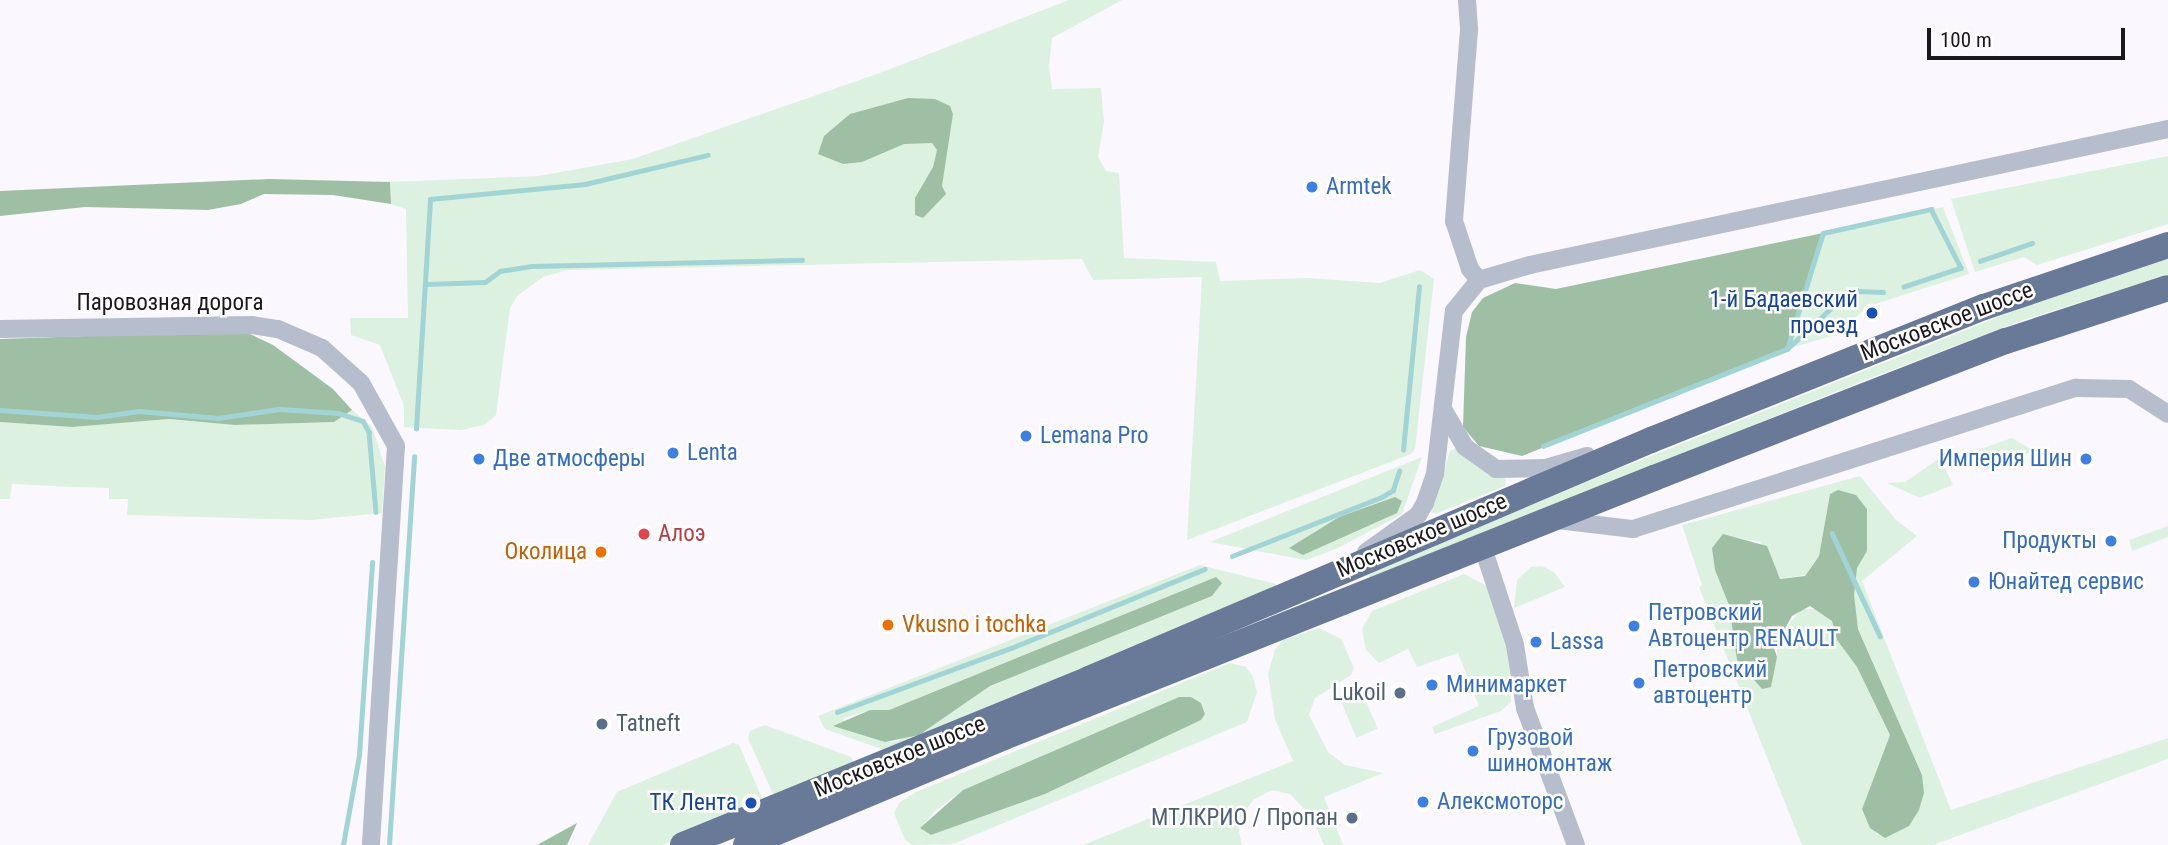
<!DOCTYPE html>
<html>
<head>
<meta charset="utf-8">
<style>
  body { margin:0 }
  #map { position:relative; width:2168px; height:845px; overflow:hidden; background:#faf7fe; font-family:"Roboto Condensed",sans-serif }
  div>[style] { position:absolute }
  .green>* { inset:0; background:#dcf1e0; transform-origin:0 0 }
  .forest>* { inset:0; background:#9fbfa5 }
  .stream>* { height:4.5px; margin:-2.25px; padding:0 2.25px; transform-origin:2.25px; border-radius:2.25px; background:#a2d4d6 }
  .minor>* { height:18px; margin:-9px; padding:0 9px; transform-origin:9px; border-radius:9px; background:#b6bdcd }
  .highway>* { height:26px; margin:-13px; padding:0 13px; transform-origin:13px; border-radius:13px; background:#697998 }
  .dots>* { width:19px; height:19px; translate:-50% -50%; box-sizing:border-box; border:4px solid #fff; border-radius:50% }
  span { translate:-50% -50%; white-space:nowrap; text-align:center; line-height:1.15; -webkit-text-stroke:5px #fff; paint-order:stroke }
  .shop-label { font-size:23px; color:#366cbe }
  .left { translate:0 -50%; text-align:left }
  .right { translate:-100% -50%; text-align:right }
  .transit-label { font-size:23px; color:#164399 }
  .street-label { font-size:23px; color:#1a171d }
  .health-label { font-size:23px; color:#be3a42 }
  .food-label { font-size:23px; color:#c56008 }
  .service-label { font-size:23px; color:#4e5e75 }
  .scale { position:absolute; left:1927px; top:28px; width:198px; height:32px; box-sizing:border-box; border:4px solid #1a171d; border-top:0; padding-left:9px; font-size:21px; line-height:24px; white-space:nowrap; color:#1a171d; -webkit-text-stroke:5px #fff; paint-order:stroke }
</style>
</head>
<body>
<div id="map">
  <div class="green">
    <div style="clip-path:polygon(1069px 0,1122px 0,1052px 38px,1049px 66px,1052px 89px,1101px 88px,1104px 122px,1098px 157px,1106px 171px,1119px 173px,1124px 258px,1216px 262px,1220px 281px,1307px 278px,1380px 283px,1420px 270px,1434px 279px,1415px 449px,1411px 454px,1187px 540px,1202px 277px,1093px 280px,1082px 259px,567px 270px,543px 277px,517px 296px,510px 308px,496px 415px,484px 425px,461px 430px,404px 427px,404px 406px,380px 345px,351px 335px,350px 318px,408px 318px,406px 209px,391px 204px,390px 182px,538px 176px,633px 159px,877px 74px)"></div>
    <div style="clip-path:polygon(2168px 156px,2168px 224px,2037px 265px,2024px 257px,1975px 272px,1951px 199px)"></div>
    <div style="clip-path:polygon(1943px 207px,1969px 274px,1869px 306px,1835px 335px,1787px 349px,1823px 233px)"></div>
    <div style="clip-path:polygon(2168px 259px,2168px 275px,2020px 321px,1850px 386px,1370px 580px,1368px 572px,1491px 520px,2021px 308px)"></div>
    <div style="clip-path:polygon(352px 410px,372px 427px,385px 467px,382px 513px,310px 520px,127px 515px,128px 499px,109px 499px,109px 488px,76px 487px,12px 484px,10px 499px,0 499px,0 422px,72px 427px,169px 419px,235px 425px,333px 422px)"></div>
    <div style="clip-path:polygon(2012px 438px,2034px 451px,1987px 470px,1978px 450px)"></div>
    <div style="clip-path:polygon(1456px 448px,1478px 467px,1506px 479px,1505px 486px,1435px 514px,1431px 512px,1450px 451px)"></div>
    <div style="clip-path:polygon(1422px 457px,1402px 514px,1338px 548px,1306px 560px,1210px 542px)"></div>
    <div style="clip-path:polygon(1940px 458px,1953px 485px,1920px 498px,1887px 483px,1905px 482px)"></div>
    <div style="clip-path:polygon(evenodd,1860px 476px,1896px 520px,1917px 536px,1862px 581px,1951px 810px,2168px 738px,2168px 759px,1933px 845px,1802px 845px,1699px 587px,1702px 585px,1682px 525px,1860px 476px,1830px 494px,1867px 522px,1867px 551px,1856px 568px,1853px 595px,1858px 629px,1922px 775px,1922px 802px,1909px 826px,1877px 834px,1862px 809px,1890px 735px,1857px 667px,1837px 640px,1832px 621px,1818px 609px,1801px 609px,1777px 639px,1777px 657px,1737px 660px,1730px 605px,1715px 570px,1723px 535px,1760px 542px,1780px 579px,1805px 575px,1819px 556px,1830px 494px)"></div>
    <div style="clip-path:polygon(2168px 526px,2168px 537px,2132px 551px,2129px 540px)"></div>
    <div style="clip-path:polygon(evenodd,1200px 565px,1276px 584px,1277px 588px,890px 752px,825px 729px,818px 716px,1200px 565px,1216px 577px,1212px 596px,990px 686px,941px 720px,897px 741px,889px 742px,842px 719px,870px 710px,889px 710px,1216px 577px)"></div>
    <div style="clip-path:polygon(1542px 566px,1554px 572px,1565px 587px,1514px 608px,1517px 580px,1531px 567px)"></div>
    <div style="clip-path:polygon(1464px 574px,1489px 587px,1510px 647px,1511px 702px,1501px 711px,1435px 734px,1432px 727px,1479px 706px,1458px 653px,1417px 667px,1408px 649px,1379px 663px,1366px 650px,1362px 629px,1372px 611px)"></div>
    <div style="clip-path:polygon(1319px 628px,1341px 639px,1354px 668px,1351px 675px,1315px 698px,1309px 715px,1328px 752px,1345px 765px,1383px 773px,1324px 797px,1343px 845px,1324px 845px,1312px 817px,1290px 794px,1272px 790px,1253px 800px,1237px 823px,1242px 845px,1083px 845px,1293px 761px,1275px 719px,1268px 674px,1275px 650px,1283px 640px)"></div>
    <div style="clip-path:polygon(evenodd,1230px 663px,1246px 667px,1253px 677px,1257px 692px,1247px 722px,953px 844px,912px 845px,905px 840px,894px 813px,900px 802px,916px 792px,1230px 663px,1179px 697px,1191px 697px,1201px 703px,1205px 714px,1201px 720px,1045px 794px,931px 835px,921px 828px,935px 811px,963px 790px,1179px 697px)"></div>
    <div style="left:1362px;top:692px;width:40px;height:23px;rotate:67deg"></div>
    <div style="clip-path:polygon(765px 725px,851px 757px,854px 763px,785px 793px,773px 794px,748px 738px,750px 731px)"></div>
    <div style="clip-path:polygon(733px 743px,739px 745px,762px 798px,759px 808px,662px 845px,588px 845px,617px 792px)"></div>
  </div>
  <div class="forest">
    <div style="clip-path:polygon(908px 98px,935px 99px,950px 106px,953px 114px,942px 186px,946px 194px,923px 218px,915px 215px,915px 198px,933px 167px,937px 150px,932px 143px,904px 144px,862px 162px,843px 164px,818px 154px,824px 136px,850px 114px)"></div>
    <div style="clip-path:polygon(269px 179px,390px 182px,391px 204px,333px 195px,264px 194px,241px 204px,208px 210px,85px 207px,0 216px,0 191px)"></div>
    <div style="clip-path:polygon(1823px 233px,1787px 349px,1522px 456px,1479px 446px,1463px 427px,1466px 337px,1472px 312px,1483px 298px,1515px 283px,1556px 289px)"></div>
    <div style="clip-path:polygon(203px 332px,250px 334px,273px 345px,333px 389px,352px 410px,334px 422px,235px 425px,169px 419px,72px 427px,0 422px,0 339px)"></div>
    <div style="clip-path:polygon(1838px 490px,1856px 495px,1867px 509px,1867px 551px,1857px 568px,1854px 595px,1858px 629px,1922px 775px,1924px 793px,1919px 810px,1909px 826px,1885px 838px,1870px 828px,1862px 809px,1890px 735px,1857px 667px,1837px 640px,1832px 621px,1810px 606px,1792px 616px,1774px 648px,1777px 657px,1771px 687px,1762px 689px,1737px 660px,1729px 605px,1715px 570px,1712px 548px,1723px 534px,1767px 546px,1780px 579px,1805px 576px,1819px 556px,1830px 494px)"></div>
    <div style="clip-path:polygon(1395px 497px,1402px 501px,1397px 513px,1303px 555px,1289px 548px,1339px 517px)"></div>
    <div style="clip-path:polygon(1216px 577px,1222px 583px,1212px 596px,990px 686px,919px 735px,885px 742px,833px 726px,870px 710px,889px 710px)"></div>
    <div style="clip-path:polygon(1179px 697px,1191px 697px,1201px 703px,1205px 714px,1201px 720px,1045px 794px,931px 835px,920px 828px,963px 790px)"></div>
    <div style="clip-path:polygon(577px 823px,567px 845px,537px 845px)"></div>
  </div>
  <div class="stream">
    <div style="left:1980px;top:261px;width:55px;rotate:-19.1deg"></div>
    <div style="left:426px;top:284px;width:59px;rotate:-1.9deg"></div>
    <div style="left:485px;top:282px;width:19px;rotate:-36deg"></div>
    <div style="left:500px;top:271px;width:32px;rotate:-9deg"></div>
    <div style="left:532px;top:266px;width:270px;rotate:-1.3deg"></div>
    <div style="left:1787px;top:349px;width:121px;rotate:-72.8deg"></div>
    <div style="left:1823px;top:233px;width:111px;rotate:-12.5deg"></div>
    <div style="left:1931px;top:209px;width:66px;rotate:63deg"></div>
    <div style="left:1961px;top:268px;width:60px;rotate:161.6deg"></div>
    <div style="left:0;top:410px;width:97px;rotate:4.1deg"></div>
    <div style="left:97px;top:417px;width:42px;rotate:-8.1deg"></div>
    <div style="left:139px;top:411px;width:79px;rotate:5.1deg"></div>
    <div style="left:218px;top:418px;width:63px;rotate:-8.3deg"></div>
    <div style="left:280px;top:409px;width:58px;rotate:3.9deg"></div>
    <div style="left:338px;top:413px;width:26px;rotate:18deg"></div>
    <div style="left:363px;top:421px;width:13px;rotate:61deg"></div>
    <div style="left:369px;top:432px;width:80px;rotate:85deg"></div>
    <div style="left:416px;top:429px;width:230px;rotate:-86.5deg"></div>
    <div style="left:430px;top:199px;width:156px;rotate:-5.5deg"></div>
    <div style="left:585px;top:184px;width:126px;rotate:-13.3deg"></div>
    <div style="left:1543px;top:446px;width:263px;rotate:-21.7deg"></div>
    <div style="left:1787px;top:349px;width:75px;rotate:-42.8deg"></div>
    <div style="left:1842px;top:298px;width:17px;rotate:-25deg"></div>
    <div style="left:1857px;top:291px;width:26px;rotate:2deg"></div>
    <div style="left:1403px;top:450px;width:164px;rotate:-84.4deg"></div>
    <div style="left:1832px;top:533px;width:114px;rotate:65deg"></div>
    <div style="left:1232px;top:556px;width:161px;rotate:-21.5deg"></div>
    <div style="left:1382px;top:497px;width:13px;rotate:-32deg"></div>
    <div style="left:1393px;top:490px;width:20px;rotate:-72deg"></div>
    <div style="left:837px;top:712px;width:185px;rotate:-20.2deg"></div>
    <div style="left:1011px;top:648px;width:209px;rotate:-22.2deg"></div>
    <div style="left:343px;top:845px;width:91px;rotate:-79.9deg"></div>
    <div style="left:359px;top:755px;width:193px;rotate:-86.1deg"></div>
    <div style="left:389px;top:845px;width:389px;rotate:-86.3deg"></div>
  </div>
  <div class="minor">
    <div style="left:1467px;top:0;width:30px;rotate:86deg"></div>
    <div style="left:1469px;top:30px;width:192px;rotate:94.5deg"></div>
    <div style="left:1454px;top:221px;width:51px;rotate:71.6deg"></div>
    <div style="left:1470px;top:269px;width:14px;rotate:51deg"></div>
    <div style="left:0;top:329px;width:252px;rotate:-0.9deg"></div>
    <div style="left:252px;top:325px;width:26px;rotate:9deg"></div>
    <div style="left:278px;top:329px;width:48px;rotate:23.4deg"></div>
    <div style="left:322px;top:348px;width:52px;rotate:41.9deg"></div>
    <div style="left:361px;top:383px;width:72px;rotate:60.9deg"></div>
    <div style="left:396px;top:446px;width:400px;rotate:93.6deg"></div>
    <div style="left:1443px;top:409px;width:44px;rotate:59.9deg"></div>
    <div style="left:1465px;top:447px;width:38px;rotate:35deg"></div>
    <div style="left:1496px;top:469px;width:50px;rotate:-1.1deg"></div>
    <div style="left:1546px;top:468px;width:43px;rotate:-16.3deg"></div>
    <div style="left:1557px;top:520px;width:77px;rotate:6.8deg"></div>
    <div style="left:1633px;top:529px;width:465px;rotate:-17.7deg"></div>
    <div style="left:2076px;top:388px;width:53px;rotate:1.1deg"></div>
    <div style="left:2129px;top:389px;width:46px;rotate:32.7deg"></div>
    <div style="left:1482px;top:545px;width:105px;rotate:71.7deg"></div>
    <div style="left:1515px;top:645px;width:64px;rotate:81deg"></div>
    <div style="left:1525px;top:708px;width:146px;rotate:69.6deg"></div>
    <div style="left:1366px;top:552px;width:64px;rotate:-35.4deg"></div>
    <div style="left:1418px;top:515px;width:14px;rotate:-60deg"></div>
    <div style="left:1425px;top:503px;width:31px;rotate:-71deg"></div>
    <div style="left:1435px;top:474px;width:164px;rotate:-83.4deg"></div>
    <div style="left:1454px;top:311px;width:40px;rotate:-51deg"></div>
    <div style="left:1479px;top:280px;width:53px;rotate:-16.4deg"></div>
    <div style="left:1530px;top:265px;width:652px;rotate:-12.03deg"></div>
  </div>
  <div class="highway">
    <div style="left:683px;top:845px;width:439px;rotate:-22.2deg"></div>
    <div style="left:1089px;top:679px;width:611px;rotate:-23.04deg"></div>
    <div style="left:1651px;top:440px;width:359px;rotate:-21.8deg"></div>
    <div style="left:1984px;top:307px;width:194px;rotate:-18.6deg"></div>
    <div style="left:746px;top:845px;width:280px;rotate:-22.7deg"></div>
    <div style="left:1004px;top:737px;width:700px;rotate:-21.73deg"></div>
    <div style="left:1654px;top:478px;width:378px;rotate:-21.3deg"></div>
    <div style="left:2006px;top:341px;width:170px;rotate:-18.1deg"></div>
  </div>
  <div class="dots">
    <div style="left:1312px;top:187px;background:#3f7fe0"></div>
    <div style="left:1872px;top:313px;background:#1a4fb4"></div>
    <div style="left:1026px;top:436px;background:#3f7fe0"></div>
    <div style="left:673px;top:453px;background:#3f7fe0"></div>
    <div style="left:479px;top:459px;background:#3f7fe0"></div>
    <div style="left:2086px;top:459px;background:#3f7fe0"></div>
    <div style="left:644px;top:534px;background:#e0444e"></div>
    <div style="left:2111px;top:541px;background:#3f7fe0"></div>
    <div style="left:601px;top:552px;background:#e8710a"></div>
    <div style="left:1974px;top:582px;background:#3f7fe0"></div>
    <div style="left:888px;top:625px;background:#e8710a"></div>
    <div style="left:1634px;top:626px;background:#3f7fe0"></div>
    <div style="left:1536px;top:642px;background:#3f7fe0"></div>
    <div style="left:1639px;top:683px;background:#3f7fe0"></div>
    <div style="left:1432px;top:685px;background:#3f7fe0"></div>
    <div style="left:1400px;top:693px;background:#5c6f8a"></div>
    <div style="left:602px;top:724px;background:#5c6f8a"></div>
    <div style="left:1473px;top:751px;background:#3f7fe0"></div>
    <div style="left:1423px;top:802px;background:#3f7fe0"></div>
    <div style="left:751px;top:803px;background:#1a4fb4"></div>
    <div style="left:1352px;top:818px;background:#5c6f8a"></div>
  </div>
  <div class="shop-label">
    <span class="left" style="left:1326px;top:187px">Armtek</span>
    <span class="left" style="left:1040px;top:436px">Lemana Pro</span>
    <span class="left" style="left:687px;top:453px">Lenta</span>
    <span class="left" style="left:493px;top:459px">Две атмосферы</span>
    <span class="right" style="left:2072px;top:459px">Империя Шин</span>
    <span class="right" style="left:2097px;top:541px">Продукты</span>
    <span class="left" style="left:1988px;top:582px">Юнайтед сервис</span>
    <span class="left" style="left:1648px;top:626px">Петровский<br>Автоцентр RENAULT</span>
    <span class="left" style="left:1550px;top:642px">Lassa</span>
    <span class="left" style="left:1653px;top:683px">Петровский<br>автоцентр</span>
    <span class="left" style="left:1446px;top:685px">Минимаркет</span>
    <span class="left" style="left:1487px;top:751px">Грузовой<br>шиномонтаж</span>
    <span class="left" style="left:1437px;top:802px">Алексмоторс</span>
  </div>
  <div class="transit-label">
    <span class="right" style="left:1858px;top:313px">1-й Бадаевский<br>проезд</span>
    <span class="right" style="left:737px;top:803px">ТК Лента</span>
  </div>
  <div class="street-label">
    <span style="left:170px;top:303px">Паровозная дорога</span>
    <span style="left:1947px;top:322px;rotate:-21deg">Московское шоссе</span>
    <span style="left:1422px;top:536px;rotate:-23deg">Московское шоссе</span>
    <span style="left:900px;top:757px;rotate:-22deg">Московское шоссе</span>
  </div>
  <div class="health-label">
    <span class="left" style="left:658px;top:534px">Алоэ</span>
  </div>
  <div class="food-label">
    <span class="right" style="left:587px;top:552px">Околица</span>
    <span class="left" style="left:902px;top:625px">Vkusno i tochka</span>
  </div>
  <div class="service-label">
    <span class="right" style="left:1386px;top:693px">Lukoil</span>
    <span class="left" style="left:616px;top:724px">Tatneft</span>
    <span class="right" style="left:1338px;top:818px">МТЛКРИО / Пропан</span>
  </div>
  <div class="scale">100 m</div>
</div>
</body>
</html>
